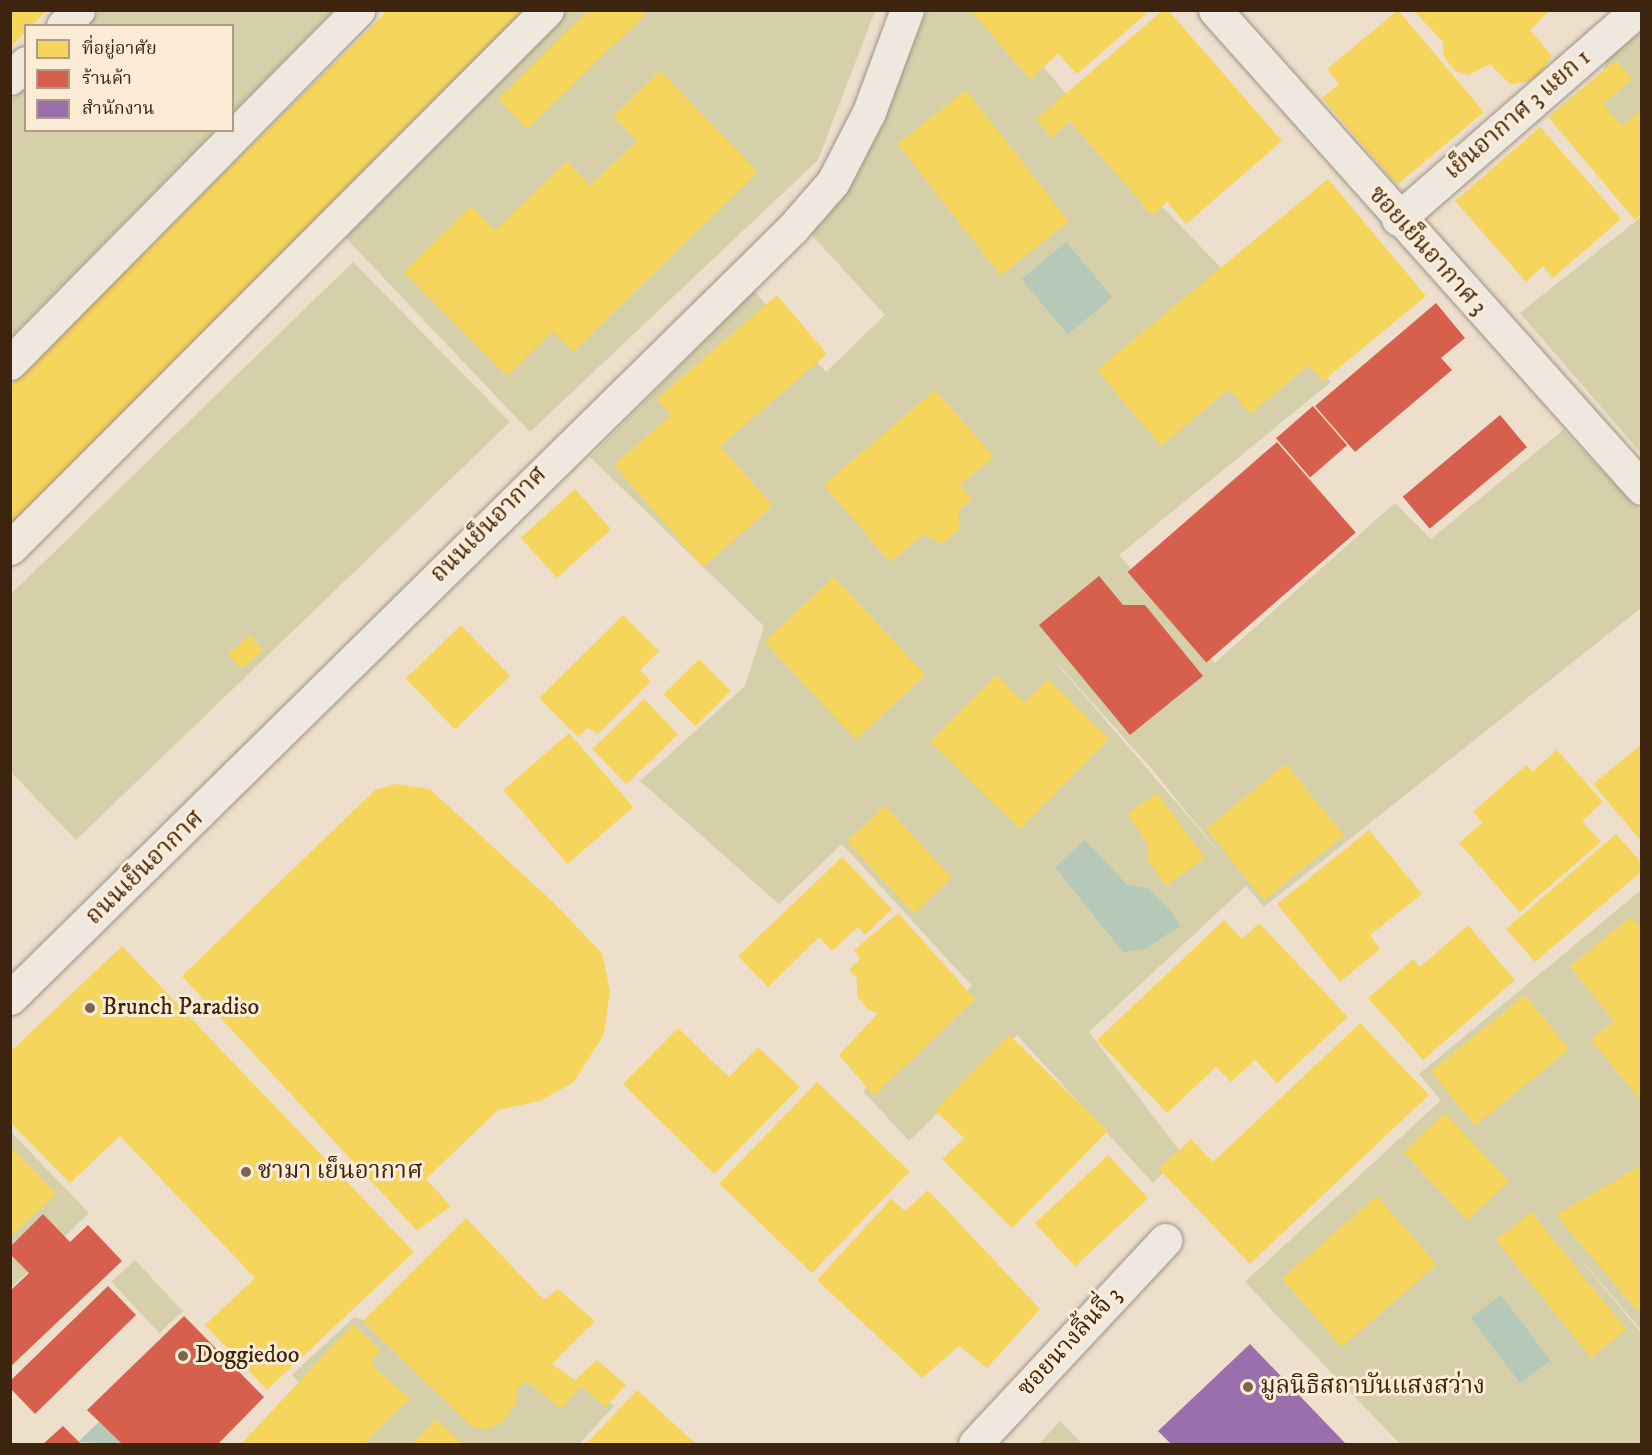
<!DOCTYPE html>
<html>
<head>
<meta charset="utf-8">
<style>
  body { margin:0 }
  #map { position:relative; width:1652px; height:1455px; overflow:hidden; background:#eddfcc; font-family:"IM FELL DW Pica","Noto Serif Thai",serif }
  div>[style] { position:absolute }
  .green>* { inset:0; background:#d5cfaa; transform-origin:0 0 }
  .water>* { inset:0; background:#b6c8b7; transform-origin:0 0 }
  .homes>* { inset:0; background:#f6d55c; transform-origin:0 0 }
  .shops>* { inset:0; background:#d6604d; transform-origin:0 0 }
  .offices>* { inset:0; background:#9970ab }
  .roads { filter:drop-shadow(0 0 2px #9d9284) drop-shadow(0 0 2px #9d9284) }
  .street>* { height:33px; margin:-16.5px; padding:0 16.5px; transform-origin:16.5px; border-radius:16.5px; background:#efe8df }
  .secondary>* { height:33px; margin:-16.5px; padding:0 16.5px; transform-origin:16.5px; border-radius:16.5px; background:#efe8df }
  .dots>* { width:16px; height:16px; translate:-50% -50%; box-sizing:border-box; border:3px solid #fcecd5; border-radius:50% }
  span { translate:-50% -50%; white-space:nowrap; text-align:center; line-height:1.15; -webkit-text-stroke:6px #fcecd5; paint-order:stroke }
  .street-label { font-size:24px; color:#3d240e }
  .poi-label { font-size:24px; color:#3d240e }
  .left { translate:0 -50%; text-align:left }
  .frame { position:absolute; inset:0; border:12px solid #3d240e; pointer-events:none }
  .legend { position:absolute; left:24px; top:24px; width:210px; height:108px; box-sizing:border-box; background:#fcecd5; border:2px solid #b09c85; margin:0; padding:8px 10px; list-style:none; font-size:18px; color:#3d240e }
  .legend li { display:flex; align-items:center; gap:12px; height:30px }
  .legend b { width:30px; border:2px solid #b09c85 }
</style>
</head>
<body>
<div id="map">
  <div class="green">
    <div style="clip-path:polygon(100px 11px,333px 11px,233px 112px,232px 26px,86px 26px)"></div>
    <div style="clip-path:polygon(562px 11px,875px 11px,818px 160px,530px 432px,343px 235px)"></div>
    <div style="clip-path:polygon(evenodd,927px 11px,997px 11px,1148px 192px,1331px 382px,1119px 555px,1215px 663px,1395px 503px,1431px 539px,1563px 430px,1641px 511px,1641px 608px,1264px 907px,1246px 886px,1089px 1032px,1182px 1154px,1153px 1183px,1017px 1035px,909px 1141px,863px 1091px,972px 986px,842px 844px,779px 904px,640px 781px,745px 686px,764px 626px,590px 457px,754px 291px,826px 372px,885px 315px,811px 234px,858px 175px,927px 11px,1057px 663px,1151px 768px,1224px 858px,1057px 664px,1057px 663px)"></div>
    <div style="clip-path:polygon(1641px 33px,1641px 146px,1614px 130px,1600px 97px,1606px 57px)"></div>
    <div style="clip-path:polygon(25px 86px,26px 130px,214px 131px,11px 336px,11px 101px)"></div>
    <div style="clip-path:polygon(1641px 217px,1641px 453px,1520px 313px)"></div>
    <div style="clip-path:polygon(353px 262px,510px 422px,76px 840px,11px 772px,11px 594px)"></div>
    <div style="clip-path:polygon(1641px 890px,1641px 1330px,1565px 1240px,1641px 1333px,1641px 1444px,1400px 1444px,1245px 1282px,1441px 1100px,1419px 1074px)"></div>
    <div style="clip-path:polygon(11px 1132px,89px 1213px,11px 1288px)"></div>
    <div style="left:135px;top:1260px;width:70px;height:32px;rotate:47deg"></div>
    <div style="clip-path:polygon(354px 1317px,567px 1384px,586px 1378px,614px 1406px,579px 1444px,360px 1444px,292px 1375px)"></div>
    <div style="clip-path:polygon(1060px 1421px,1082px 1444px,1039px 1444px)"></div>
  </div>
  <div class="water">
    <div style="left:1066px;top:242px;width:72px;height:58px;rotate:50deg"></div>
    <div style="clip-path:polygon(1085px 840px,1127px 885px,1148px 888px,1171px 911px,1180px 926px,1145px 949px,1123px 952px,1055px 867px)"></div>
    <div style="left:1501px;top:1295px;width:82px;height:38px;rotate:53deg"></div>
    <div style="clip-path:polygon(99px 1422px,122px 1444px,78px 1442px)"></div>
  </div>
  <div class="homes">
    <div style="clip-path:polygon(10px 10px,47px 10px,32px 26px,26px 26px,26px 32px,10px 47px)"></div>
    <div style="clip-path:polygon(388px 10px,529px 10px,10px 525px,10px 386px)"></div>
    <div style="clip-path:polygon(589px 10px,642px 10px,646px 14px,527px 129px,498px 99px)"></div>
    <div style="clip-path:polygon(970px 10px,1145px 10px,1146px 14px,1077px 74px,1058px 54px,1030px 79px)"></div>
    <div style="clip-path:polygon(1163px 10px,1168px 10px,1282px 141px,1186px 224px,1167px 202px,1152px 215px,1070px 121px,1052px 138px,1036px 119px)"></div>
    <div style="clip-path:polygon(1398px 10px,1484px 112px,1397px 185px,1322px 98px,1339px 84px,1327px 69px)"></div>
    <div style="clip-path:polygon(1413px 10px,1550px 10px,1530px 30px,1552px 56px,1536px 80px,1510px 84px,1490px 64px,1468px 75px,1455px 71px,1444px 57px,1443px 42px)"></div>
    <div style="clip-path:polygon(1616px 60px,1632px 79px,1603px 104px,1622px 126px,1642px 109px,1642px 214px,1635px 220px,1548px 117px)"></div>
    <div style="clip-path:polygon(660px 71px,758px 172px,573px 352px,553px 331px,507px 376px,404px 272px,471px 206px,495px 231px,567px 161px,590px 186px,637px 141px,613px 116px)"></div>
    <div style="left:966px;top:90px;width:167px;height:87px;rotate:52deg"></div>
    <div style="clip-path:polygon(1540px 127px,1621px 219px,1553px 278px,1543px 266px,1526px 282px,1455px 201px)"></div>
    <div style="clip-path:polygon(1328px 179px,1426px 296px,1323px 381px,1309px 365px,1250px 414px,1229px 389px,1161px 446px,1097px 370px)"></div>
    <div style="clip-path:polygon(777px 295px,827px 354px,720px 446px,773px 506px,703px 567px,614px 465px,671px 415px,657px 399px)"></div>
    <div style="clip-path:polygon(935px 390px,994px 457px,960px 485px,972px 499px,958px 511px,960px 529px,941px 544px,924px 534px,890px 562px,824px 485px)"></div>
    <div style="left:575px;top:489px;width:54px;height:73px;rotate:48deg"></div>
    <div style="left:834px;top:577px;width:134px;height:95px;rotate:47deg"></div>
    <div style="clip-path:polygon(623px 615px,659px 651px,640px 670px,651px 681px,598px 734px,588px 728px,578px 737px,539px 698px)"></div>
    <div style="left:461px;top:625px;width:71px;height:77px;rotate:46deg"></div>
    <div style="left:250px;top:635px;width:20px;height:29px;rotate:49deg"></div>
    <div style="left:699px;top:659px;width:45px;height:50px;rotate:45deg"></div>
    <div style="clip-path:polygon(997px 675px,1024px 703px,1048px 679px,1109px 739px,1020px 829px,930px 742px)"></div>
    <div style="left:644px;top:699px;width:49px;height:72px;rotate:46deg"></div>
    <div style="left:569px;top:733px;width:98px;height:87px;rotate:49deg"></div>
    <div style="clip-path:polygon(1642px 744px,1642px 842px,1593px 784px)"></div>
    <div style="clip-path:polygon(1557px 750px,1603px 802px,1582px 821px,1601px 842px,1520px 912px,1459px 843px,1482px 823px,1473px 812px,1526px 765px,1533px 771px)"></div>
    <div style="left:1286px;top:764px;width:92px;height:103px;rotate:51deg"></div>
    <div style="clip-path:polygon(395px 784px,430px 789px,553px 902px,602px 953px,610px 991px,604px 1034px,574px 1082px,540px 1101px,498px 1110px,426px 1179px,451px 1206px,417px 1231px,182px 976px,375px 790px)"></div>
    <div style="clip-path:polygon(1157px 793px,1205px 858px,1166px 886px,1147px 859px,1147px 842px,1127px 814px)"></div>
    <div style="left:885px;top:806px;width:98px;height:52px;rotate:47deg"></div>
    <div style="clip-path:polygon(1369px 830px,1422px 894px,1370px 935px,1380px 949px,1340px 982px,1277px 904px)"></div>
    <div style="clip-path:polygon(1616px 834px,1642px 863px,1642px 871px,1535px 962px,1506px 929px)"></div>
    <div style="clip-path:polygon(842px 857px,892px 909px,865px 935px,858px 927px,832px 951px,819px 937px,768px 987px,738px 956px)"></div>
    <div style="clip-path:polygon(898px 913px,975px 999px,874px 1096px,839px 1055px,878px 1013px,868px 1010px,857px 996px,857px 978px,849px 970px,860px 959px,854px 950px)"></div>
    <div style="clip-path:polygon(1631px 917px,1642px 929px,1642px 1102px,1591px 1040px,1614px 1021px,1570px 966px)"></div>
    <div style="clip-path:polygon(1224px 920px,1242px 939px,1259px 923px,1348px 1017px,1277px 1083px,1255px 1060px,1231px 1082px,1216px 1067px,1167px 1113px,1097px 1040px)"></div>
    <div style="clip-path:polygon(1468px 925px,1515px 980px,1423px 1060px,1368px 998px,1413px 959px,1420px 967px)"></div>
    <div style="clip-path:polygon(122px 946px,414px 1252px,267px 1390px,205px 1325px,255px 1278px,120px 1136px,70px 1183px,10px 1122px,10px 1052px)"></div>
    <div style="left:1525px;top:995px;width:70px;height:121px;rotate:51deg"></div>
    <div style="clip-path:polygon(1360px 1023px,1429px 1095px,1250px 1264px,1159px 1169px,1191px 1139px,1213px 1162px)"></div>
    <div style="clip-path:polygon(678px 1028px,729px 1077px,758px 1047px,800px 1087px,714px 1174px,623px 1084px)"></div>
    <div style="clip-path:polygon(1009px 1035px,1108px 1131px,1012px 1228px,942px 1159px,964px 1138px,935px 1110px)"></div>
    <div style="left:817px;top:1082px;width:129px;height:141px;rotate:44deg"></div>
    <div style="left:1445px;top:1113px;width:94px;height:57px;rotate:47deg"></div>
    <div style="clip-path:polygon(10px 1146px,56px 1194px,10px 1237px)"></div>
    <div style="left:1108px;top:1155px;width:59px;height:100px;rotate:47deg"></div>
    <div style="clip-path:polygon(1642px 1165px,1642px 1316px,1556px 1215px)"></div>
    <div style="clip-path:polygon(928px 1190px,1040px 1309px,987px 1368px,959px 1346px,922px 1378px,817px 1280px,891px 1199px,905px 1211px)"></div>
    <div style="left:1377px;top:1196px;width:91px;height:126px;rotate:49deg"></div>
    <div style="left:1531px;top:1212px;width:151px;height:45px;rotate:51deg"></div>
    <div style="clip-path:polygon(466px 1218px,544px 1300px,558px 1289px,595px 1321px,552px 1364px,575px 1380px,597px 1360px,626px 1385px,605px 1407px,581px 1386px,561px 1409px,526px 1381px,517px 1388px,516px 1403px,503px 1422px,486px 1429px,472px 1427px,363px 1321px)"></div>
    <div style="clip-path:polygon(353px 1324px,380px 1350px,371px 1365px,410px 1398px,364px 1444px,241px 1444px)"></div>
    <div style="clip-path:polygon(637px 1390px,696px 1444px,587px 1443px)"></div>
    <div style="clip-path:polygon(436px 1419px,463px 1444px,413px 1444px)"></div>
  </div>
  <div class="shops">
    <div style="clip-path:polygon(1436px 303px,1465px 338px,1441px 358px,1452px 370px,1355px 452px,1315px 406px)"></div>
    <div style="left:1313px;top:406px;width:52px;height:49px;rotate:49deg"></div>
    <div style="left:1500px;top:415px;width:42px;height:127px;rotate:50deg"></div>
    <div style="left:1277px;top:442px;width:120px;height:198px;rotate:49deg"></div>
    <div style="clip-path:polygon(1099px 576px,1123px 605px,1145px 605px,1203px 676px,1130px 735px,1039px 625px)"></div>
    <div style="clip-path:polygon(43px 1214px,70px 1242px,88px 1225px,122px 1261px,10px 1367px,10px 1291px,29px 1273px,10px 1254px,10px 1247px)"></div>
    <div style="clip-path:polygon(108px 1286px,136px 1315px,35px 1414px,10px 1388px,10px 1381px)"></div>
    <div style="clip-path:polygon(184px 1316px,264px 1397px,218px 1444px,122px 1444px,87px 1410px)"></div>
    <div style="clip-path:polygon(63px 1426px,81px 1444px,43px 1444px)"></div>
  </div>
  <div class="offices">
    <div style="clip-path:polygon(1250px 1344px,1346px 1444px,1171px 1444px,1158px 1431px)"></div>
  </div>
  <div class="roads">
    <div class="street">
      <div style="left:1215px;top:10px;width:641px;rotate:48.23deg"></div>
      <div style="left:63px;top:26px;width:22px;rotate:-47deg"></div>
      <div style="left:10px;top:78px;width:22px;rotate:-43deg"></div>
      <div style="left:1398px;top:219px;width:318px;rotate:-41.1deg"></div>
      <div style="left:10px;top:363px;width:496px;rotate:-45.4deg"></div>
      <div style="left:10px;top:548px;width:760px;rotate:-45.05deg"></div>
      <div style="left:975px;top:1444px;width:279px;rotate:-47deg"></div>
    </div>
    <div class="secondary">
      <div style="left:10px;top:998px;width:1097px;rotate:-44.52deg"></div>
      <div style="left:792px;top:229px;width:62px;rotate:-48.9deg"></div>
      <div style="left:833px;top:182px;width:79px;rotate:-62.8deg"></div>
      <div style="left:869px;top:112px;width:109px;rotate:-69.6deg"></div>
    </div>
  </div>
  <div class="dots">
    <div style="left:90px;top:1008px;background:#7b6550"></div>
    <div style="left:246px;top:1172px;background:#7b6550"></div>
    <div style="left:183px;top:1356px;background:#7b6550"></div>
    <div style="left:1248px;top:1387px;background:#7b6550"></div>
  </div>
  <div class="street-label">
    <span style="left:1518px;top:115px;rotate:-41deg">เย็นอากาศ 3 แยก 1</span>
    <span style="left:1427px;top:251px;rotate:48deg">ซอยเย็นอากาศ 3</span>
    <span style="left:489px;top:525px;rotate:-45deg">ถนนเย็นอากาศ</span>
    <span style="left:145px;top:868px;rotate:-44deg">ถนนเย็นอากาศ</span>
    <span style="left:1070px;top:1342px;rotate:-47deg">ซอยนางลิ้นจี่ 3</span>
  </div>
  <div class="poi-label">
    <span class="left" style="left:102px;top:1008px">Brunch Paradiso</span>
    <span class="left" style="left:258px;top:1172px">ชามา เย็นอากาศ</span>
    <span class="left" style="left:195px;top:1356px">Doggiedoo</span>
    <span class="left" style="left:1260px;top:1387px">มูลนิธิสถาบันแสงสว่าง</span>
  </div>
  <div class="frame"></div>
  <ul class="legend">
  <li><b style="height:16px;background:#f6d55c"></b>ที่อยู่อาศัย</li>
  <li><b style="height:16px;background:#d6604d"></b>ร้านค้า</li>
  <li><b style="height:16px;background:#9970ab"></b>สำนักงาน</li>
  </ul>
</div>
</body>
</html>
